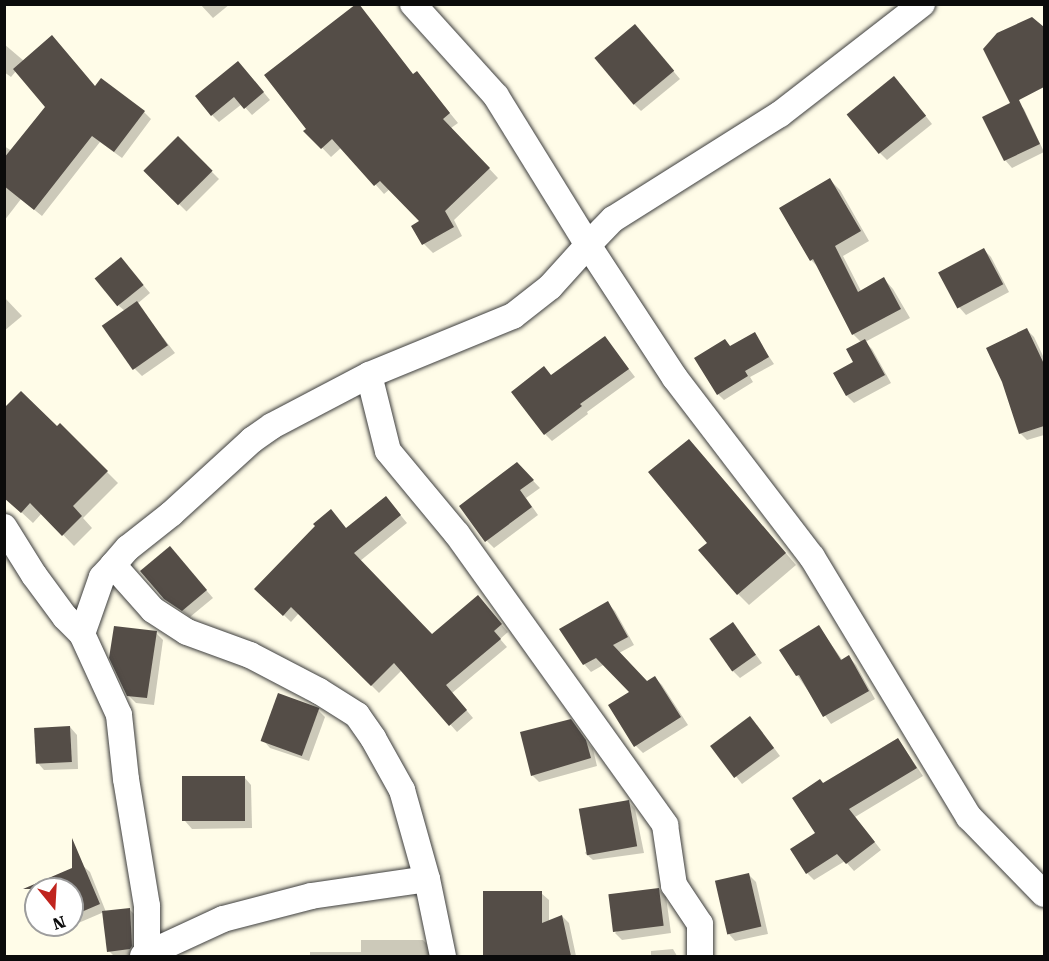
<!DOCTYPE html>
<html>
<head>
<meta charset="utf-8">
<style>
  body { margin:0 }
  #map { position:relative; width:1049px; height:961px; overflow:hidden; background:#fffce8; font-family:"Roboto Serif",serif }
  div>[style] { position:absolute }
  .shadow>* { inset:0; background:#0003; transform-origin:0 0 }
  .building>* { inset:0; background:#544d47; transform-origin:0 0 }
  .roads { filter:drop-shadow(0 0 2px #3e3e3e) drop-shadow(0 0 2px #3e3e3e) }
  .street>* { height:26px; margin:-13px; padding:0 13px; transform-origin:13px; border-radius:13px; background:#fff }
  span { translate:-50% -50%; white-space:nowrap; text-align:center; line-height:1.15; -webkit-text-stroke:6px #fff; paint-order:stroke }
  .frame { position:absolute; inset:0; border:6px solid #0b0b0b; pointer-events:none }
  .north { position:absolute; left:24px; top:877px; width:60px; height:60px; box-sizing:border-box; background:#fff; border:2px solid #9d9d9d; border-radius:50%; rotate:162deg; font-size:16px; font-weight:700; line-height:24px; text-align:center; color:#0b0b0b }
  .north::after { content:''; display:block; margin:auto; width:21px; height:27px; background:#c0241e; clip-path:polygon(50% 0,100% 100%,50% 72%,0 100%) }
</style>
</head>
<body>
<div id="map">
  <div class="shadow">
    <div style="clip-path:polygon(200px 4px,230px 4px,213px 18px)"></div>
    <div style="clip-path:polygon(1032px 19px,1044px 29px,1044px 86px,1015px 99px)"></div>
    <div style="clip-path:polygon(642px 34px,680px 79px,641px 111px,634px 104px)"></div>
    <div style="clip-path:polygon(4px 44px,24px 61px,96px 87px,144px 112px,151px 119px,122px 158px,100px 142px,42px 216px,21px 199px,4px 221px,4px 146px,12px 151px,47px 107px,16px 71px,11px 77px,4px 72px)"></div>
    <div style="clip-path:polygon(245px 70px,270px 100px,252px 115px,242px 104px,219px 122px,212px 115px)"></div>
    <div style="clip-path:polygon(417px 73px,458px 123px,451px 128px,498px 178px,454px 220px,462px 236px,433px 253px,424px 244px,413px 226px,422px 221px,390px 189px,384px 194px,342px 147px,331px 157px,306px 131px)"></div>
    <div style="clip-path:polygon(901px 85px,932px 124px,887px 160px,880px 153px)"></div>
    <div style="clip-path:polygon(1017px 102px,1024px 109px,1044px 152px,1012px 168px,1005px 160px)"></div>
    <div style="left:178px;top:138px;width:58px;height:46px;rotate:45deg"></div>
    <div style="clip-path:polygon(830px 180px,840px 190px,869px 241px,843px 256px,861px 291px,884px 279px,893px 289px,910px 318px,865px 342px,872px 349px,891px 383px,854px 403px,847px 396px,862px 343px,853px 334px,820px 269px,811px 260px)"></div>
    <div style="clip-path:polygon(984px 250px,991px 257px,1009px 292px,966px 315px,959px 307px)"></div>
    <div style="clip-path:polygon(128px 267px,150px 293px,137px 304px,175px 353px,142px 376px,135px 369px,125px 311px,119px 306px)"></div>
    <div style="clip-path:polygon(4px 297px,22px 316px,4px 331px)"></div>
    <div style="clip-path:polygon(1027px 330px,1034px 337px,1044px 358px,1044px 435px,1027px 440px,1020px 433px,1004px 382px)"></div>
    <div style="clip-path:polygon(754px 334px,774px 364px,750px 377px,753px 382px,724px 400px,718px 394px,725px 341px,731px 347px)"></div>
    <div style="clip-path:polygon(605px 338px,635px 377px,587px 412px,588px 414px,552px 441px,545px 434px,552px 376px)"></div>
    <div style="clip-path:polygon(60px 425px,118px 483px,83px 518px,92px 528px,74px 546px,42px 513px,33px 523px,4px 496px)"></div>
    <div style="clip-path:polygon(689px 441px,796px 565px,749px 605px,738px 594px,709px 543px)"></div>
    <div style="clip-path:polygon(517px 464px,540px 488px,526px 498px,538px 515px,494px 548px,487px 541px)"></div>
    <div style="clip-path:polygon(393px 506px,407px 523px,360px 561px,432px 635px,485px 605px,508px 632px,500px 639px,507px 647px,452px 693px,473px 718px,457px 732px,402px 670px,379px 693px,299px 613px,291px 622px,257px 589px,347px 530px)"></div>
    <div style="clip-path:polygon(170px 548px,213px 598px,190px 617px,165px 598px)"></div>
    <div style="clip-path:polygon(607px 603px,615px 611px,634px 645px,619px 653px,647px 682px,655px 678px,662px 685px,688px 725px,643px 753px,636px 746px,632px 692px,605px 664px,591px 672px,584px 664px)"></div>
    <div style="clip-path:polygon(733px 624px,762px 663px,740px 678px,733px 671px)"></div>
    <div style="clip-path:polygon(819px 627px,843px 661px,849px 657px,856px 665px,875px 699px,831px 724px,797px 675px)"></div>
    <div style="clip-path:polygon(156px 633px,163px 640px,154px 705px,136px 703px,128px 695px)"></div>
    <div style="clip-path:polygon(318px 710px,325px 717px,309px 761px,270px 748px,263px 740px)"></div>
    <div style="clip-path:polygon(570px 721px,593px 749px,597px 766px,539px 782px,532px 775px)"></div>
    <div style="clip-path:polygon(757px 725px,780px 756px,742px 784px,712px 746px)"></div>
    <div style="clip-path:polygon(70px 727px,77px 735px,78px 769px,44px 770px,37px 762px)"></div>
    <div style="clip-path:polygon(898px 739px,923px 776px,855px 817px,881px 850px,854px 871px,845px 861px,814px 880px,807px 873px,817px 834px,824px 785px)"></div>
    <div style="clip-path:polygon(244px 777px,251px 785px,252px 828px,192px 829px,185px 821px)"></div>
    <div style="clip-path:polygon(628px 801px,635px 809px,644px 853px,593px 860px,585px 853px)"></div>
    <div style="clip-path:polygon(82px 865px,90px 872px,106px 912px,129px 909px,137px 917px,134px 956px,114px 956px,109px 951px,104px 912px,76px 924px,72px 920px,72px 889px,57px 889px)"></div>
    <div style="clip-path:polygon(749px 875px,756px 882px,768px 934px,735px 941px,728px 933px)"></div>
    <div style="clip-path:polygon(659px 889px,666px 897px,671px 933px,622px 940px,615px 933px)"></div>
    <div style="clip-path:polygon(484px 893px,541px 893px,549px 900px,549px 922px,562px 916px,569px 923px,576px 956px,485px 956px)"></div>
    <div style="clip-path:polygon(361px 940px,423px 940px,432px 949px,432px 956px,310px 956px,310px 952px,361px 952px)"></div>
    <div style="clip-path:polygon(673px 949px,677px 956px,651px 956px,651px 951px)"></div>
  </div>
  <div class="building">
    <div style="clip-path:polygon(356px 4px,359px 4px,413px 74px,417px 71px,450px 113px,443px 119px,490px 168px,445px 211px,454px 227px,422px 245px,411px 226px,419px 221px,380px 181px,374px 186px,332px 139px,321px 149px,303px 131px,306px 129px,264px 75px)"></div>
    <div style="clip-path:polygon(1032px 17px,1044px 27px,1044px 87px,1019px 100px,1040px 144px,1004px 161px,982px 117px,1010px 103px,983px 49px,997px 33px)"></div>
    <div style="left:635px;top:24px;width:61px;height:53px;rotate:50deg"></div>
    <div style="clip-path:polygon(52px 35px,95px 86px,101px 78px,145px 111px,114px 152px,92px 136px,34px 210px,4px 186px,4px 158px,45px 107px,13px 69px)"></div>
    <div style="clip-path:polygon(238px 61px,264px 92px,244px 109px,234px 97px,211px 116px,195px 96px)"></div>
    <div style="left:894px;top:76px;width:51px;height:61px;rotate:51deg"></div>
    <div style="left:178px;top:136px;width:49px;height:49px;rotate:45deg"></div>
    <div style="clip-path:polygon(830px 178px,861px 231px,835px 246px,858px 292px,884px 277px,901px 309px,852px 335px,813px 259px,810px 261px,779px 208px)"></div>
    <div style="left:984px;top:248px;width:41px;height:52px;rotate:62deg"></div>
    <div style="left:121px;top:257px;width:36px;height:34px;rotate:51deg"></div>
    <div style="left:137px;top:301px;width:54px;height:43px;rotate:55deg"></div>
    <div style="clip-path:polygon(1027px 328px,1044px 364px,1044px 426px,1019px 434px,1002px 382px,986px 348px)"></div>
    <div style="clip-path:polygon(755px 332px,769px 357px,745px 371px,748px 376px,717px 395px,694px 358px,725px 339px,730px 346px)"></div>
    <div style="clip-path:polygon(605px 336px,629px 369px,580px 404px,582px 406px,544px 435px,511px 392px,544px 366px,551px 375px)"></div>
    <div style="clip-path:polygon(865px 339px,885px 375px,846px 396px,833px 373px,853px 362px,846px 349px)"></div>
    <div style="clip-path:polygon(21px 391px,57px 426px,60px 423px,108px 471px,73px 506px,82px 516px,62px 536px,30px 503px,21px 513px,4px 498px,4px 408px)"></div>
    <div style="clip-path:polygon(689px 439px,786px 553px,737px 595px,698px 550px,707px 543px,648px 472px)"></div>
    <div style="clip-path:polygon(517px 462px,534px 480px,520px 490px,532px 507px,485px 542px,459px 506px)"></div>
    <div style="clip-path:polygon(386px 496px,401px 515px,354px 553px,432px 634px,478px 595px,502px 624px,494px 631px,501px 639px,446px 685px,467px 710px,449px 726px,394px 663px,371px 686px,291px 607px,283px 616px,254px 589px,315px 526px,313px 524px,331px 509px,346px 528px)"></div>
    <div style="clip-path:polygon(170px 546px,207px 590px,182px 611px,164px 599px,140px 571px)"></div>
    <div style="clip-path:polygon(608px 601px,628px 637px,613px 645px,647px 681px,655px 676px,681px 717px,634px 747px,608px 705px,629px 692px,596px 658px,583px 665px,559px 629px)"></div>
    <div style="left:733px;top:622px;width:40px;height:29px;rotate:55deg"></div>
    <div style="clip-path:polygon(819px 625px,841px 660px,849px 655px,869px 691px,823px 717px,799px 675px,796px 676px,779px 650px)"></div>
    <div style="clip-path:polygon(114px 626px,157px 631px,147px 698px,127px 696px,109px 658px)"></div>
    <div style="left:278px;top:693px;width:44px;height:51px;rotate:20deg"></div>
    <div style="left:750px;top:716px;width:40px;height:50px;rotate:53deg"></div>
    <div style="clip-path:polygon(571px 719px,586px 740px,591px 758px,531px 776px,520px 732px)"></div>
    <div style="left:70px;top:726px;width:36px;height:36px;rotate:87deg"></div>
    <div style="clip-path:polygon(898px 738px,917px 768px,849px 809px,875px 842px,846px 864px,837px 854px,806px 874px,790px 849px,815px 833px,792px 798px,820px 779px,823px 783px)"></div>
    <div style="left:245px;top:776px;width:45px;height:63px;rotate:90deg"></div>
    <div style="left:629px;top:800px;width:47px;height:51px;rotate:80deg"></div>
    <div style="clip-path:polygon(72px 838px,100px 904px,72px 916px,72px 889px,23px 889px,72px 868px)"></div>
    <div style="left:749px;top:873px;width:55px;height:35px;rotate:77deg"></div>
    <div style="left:659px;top:888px;width:38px;height:51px;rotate:83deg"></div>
    <div style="clip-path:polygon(483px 891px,542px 891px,542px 923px,562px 915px,571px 956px,483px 956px)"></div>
    <div style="clip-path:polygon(130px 908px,132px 946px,130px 949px,107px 952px,102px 911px)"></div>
  </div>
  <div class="roads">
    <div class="street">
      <div style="left:922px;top:4px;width:180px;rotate:142.2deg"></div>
      <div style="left:780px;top:114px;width:197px;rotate:147.8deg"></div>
      <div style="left:613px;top:219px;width:36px;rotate:134deg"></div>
      <div style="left:588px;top:245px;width:159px;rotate:56.8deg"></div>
      <div style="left:675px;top:378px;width:225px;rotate:52.6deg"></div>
      <div style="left:812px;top:557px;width:304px;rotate:58.9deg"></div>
      <div style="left:969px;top:817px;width:107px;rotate:45.8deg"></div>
      <div style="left:369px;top:375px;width:78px;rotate:76deg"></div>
      <div style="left:388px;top:451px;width:108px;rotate:50.3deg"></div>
      <div style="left:457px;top:534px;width:358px;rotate:54.4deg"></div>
      <div style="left:665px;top:825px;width:61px;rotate:81.5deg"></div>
      <div style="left:674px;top:885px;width:47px;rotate:56.3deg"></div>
      <div style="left:700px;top:924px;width:32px;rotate:90deg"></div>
      <div style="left:4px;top:527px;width:57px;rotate:58deg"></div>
      <div style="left:34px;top:575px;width:52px;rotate:53.6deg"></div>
      <div style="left:65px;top:617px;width:24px;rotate:45deg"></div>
      <div style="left:82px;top:634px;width:89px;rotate:65.4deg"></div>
      <div style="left:119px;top:715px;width:64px;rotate:83.8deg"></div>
      <div style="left:126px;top:779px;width:129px;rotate:80.6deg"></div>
      <div style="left:147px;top:906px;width:50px;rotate:90deg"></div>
      <div style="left:113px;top:565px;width:60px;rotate:48.4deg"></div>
      <div style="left:153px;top:610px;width:40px;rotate:32.9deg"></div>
      <div style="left:187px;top:632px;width:67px;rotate:20.1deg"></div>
      <div style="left:250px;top:655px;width:78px;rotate:27.6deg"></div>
      <div style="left:319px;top:691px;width:45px;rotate:32.3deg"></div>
      <div style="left:357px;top:715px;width:28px;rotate:55deg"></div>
      <div style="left:373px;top:738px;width:60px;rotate:60.9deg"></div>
      <div style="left:402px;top:790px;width:92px;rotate:74.3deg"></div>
      <div style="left:427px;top:879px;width:79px;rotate:78.3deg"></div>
      <div style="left:82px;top:634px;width:60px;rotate:-70.7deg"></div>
      <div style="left:102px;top:577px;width:16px;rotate:-47deg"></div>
      <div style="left:113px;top:565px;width:23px;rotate:-49deg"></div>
      <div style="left:128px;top:548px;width:55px;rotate:-38.3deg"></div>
      <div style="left:171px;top:514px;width:110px;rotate:-42.4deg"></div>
      <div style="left:252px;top:440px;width:24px;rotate:-35deg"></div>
      <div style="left:272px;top:426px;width:110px;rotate:-27.7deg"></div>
      <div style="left:369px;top:375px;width:156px;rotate:-22.3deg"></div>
      <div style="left:513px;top:316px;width:47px;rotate:-38.1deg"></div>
      <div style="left:550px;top:287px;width:57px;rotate:-47.9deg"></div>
      <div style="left:588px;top:245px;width:175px;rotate:-121.7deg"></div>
      <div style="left:496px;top:96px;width:124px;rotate:-132.1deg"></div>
      <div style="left:143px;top:956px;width:88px;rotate:-24.8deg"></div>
      <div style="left:223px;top:919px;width:91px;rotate:-14.6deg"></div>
      <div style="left:311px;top:896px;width:117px;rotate:-8.3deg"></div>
    </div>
  </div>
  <div class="frame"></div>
  <div class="north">N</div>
</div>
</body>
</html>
